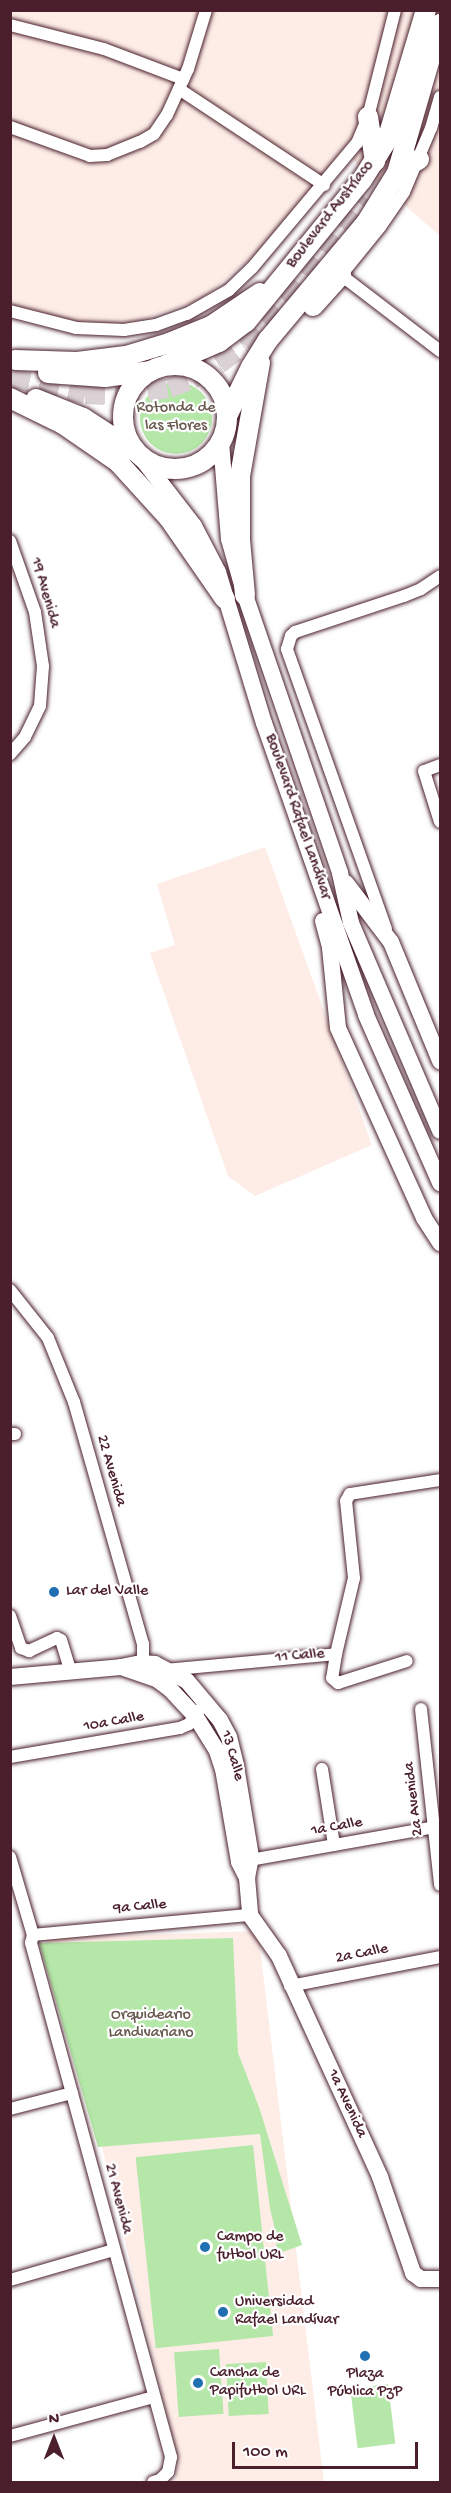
<!DOCTYPE html>
<html>
<head>
<meta charset="utf-8">
<style>
  body { margin:0 }
  #map { position:relative; width:451px; height:2493px; overflow:hidden; background:#fff; font-family:"Gochi Hand",sans-serif }
  div>[style] { position:absolute }
  .built>* { inset:0; background:#feede7 }
  .green>* { inset:0; background:#b4e7a8; transform-origin:0 0 }
  .round { border-radius:50% }
  .primary-tunnel>* { height:20px; margin-top:-10px; transform-origin:0; background:repeating-linear-gradient(90deg,#dbd2d5 0 20px,transparent 0 30px) }
  .roads { filter:drop-shadow(0 0 2px #4a1f2b) drop-shadow(0 0 2px #4a1f2b) }
  .street>* { height:12px; margin:-6px; padding:0 6px; transform-origin:6px; border-radius:6px; background:#fff }
  .secondary>* { height:16px; margin:-8px; padding:0 8px; transform-origin:8px; border-radius:8px; background:#fff }
  .primary>* { height:20px; margin:-10px; padding:0 10px; transform-origin:10px; border-radius:10px; background:#fff }
  .primary>.ring { margin:-10px; padding:0; box-sizing:content-box; background:none; border:20px solid #fff; border-radius:50% }
  .dots>* { width:16px; height:16px; translate:-50% -50%; box-sizing:border-box; border:3px solid #fff; border-radius:50% }
  span { translate:-50% -50%; white-space:nowrap; text-align:center; line-height:1.15; -webkit-text-stroke:4.5px #fff; paint-order:stroke }
  .street-label { font-size:16px; color:#4a1f2b }
  .park-label { font-size:16px; color:#6a5b50 }
  .poi-label { font-size:16px; color:#4a1f2b }
  .left { translate:0 -50%; text-align:left }
  .frame { position:absolute; inset:0; border:12px solid #4a1f2b; pointer-events:none }
  .north { position:absolute; left:24px; top:2409px; width:60px; height:60px; -webkit-text-stroke:4px #fff; paint-order:stroke; rotate:0deg; font-size:16px; font-weight:700; line-height:24px; text-align:center; color:#4a1f2b }
  .north::after { content:''; display:block; margin:auto; width:21px; height:27px; background:#4a1f2b; clip-path:polygon(50% 0,100% 100%,50% 72%,0 100%) }
  .scale { position:absolute; left:232px; top:2442px; width:186px; height:27px; box-sizing:border-box; border:3px solid #4a1f2b; border-top:0; padding-left:8px; font-size:18px; line-height:21px; white-space:nowrap; color:#4a1f2b; -webkit-text-stroke:4px #fff; paint-order:stroke }
</style>
</head>
<body>
<div id="map">
  <div class="built">
    <div style="clip-path:polygon(10px 11px,440px 11px,440px 236px,345px 153px,267px 245px,200px 300px,134px 322px,71px 325px,11px 306px)"></div>
    <div style="clip-path:polygon(265px 847px,372px 1145px,255px 1196px,228px 1176px,150px 953px,175px 945px,157px 884px)"></div>
    <div style="clip-path:polygon(258px 1931px,324px 2482px,174px 2482px,179px 2463px,84px 2073px,46px 1938px)"></div>
  </div>
  <div class="green">
    <div class="round" style="left:140px;top:382px;width:72px;height:72px"></div>
    <div style="clip-path:polygon(233px 1938px,238px 2053px,259px 2107px,302px 2245px,277px 2254px,276px 2234px,270px 2208px,260px 2134px,98px 2147px,39px 1943px)"></div>
    <div style="left:253px;top:2145px;width:192px;height:118px;rotate:84deg"></div>
    <div style="left:219px;top:2349px;width:65px;height:45px;rotate:86deg"></div>
    <div style="left:266px;top:2362px;width:52px;height:40px;rotate:87deg"></div>
    <div style="left:388px;top:2384px;width:60px;height:38px;rotate:83deg"></div>
  </div>
  <div class="primary-tunnel">
    <div style="left:10px;top:378px;width:77px;rotate:12deg"></div>
    <div style="left:85px;top:394px;width:33px;rotate:3deg"></div>
    <div style="left:118px;top:396px;width:52px;rotate:-8.9deg"></div>
    <div style="left:169px;top:388px;width:25px;rotate:-21deg"></div>
    <div style="left:192px;top:379px;width:31px;rotate:-29deg"></div>
    <div style="left:219px;top:364px;width:31px;rotate:-37deg"></div>
    <div style="left:244px;top:345px;width:63px;rotate:-46.9deg"></div>
    <div style="left:287px;top:299px;width:128px;rotate:-51.3deg"></div>
  </div>
  <div class="roads">
    <div class="street">
      <div style="left:10px;top:25px;width:97px;rotate:14.3deg"></div>
      <div style="left:104px;top:49px;width:85px;rotate:20.8deg"></div>
      <div style="left:179px;top:89px;width:174px;rotate:33.5deg"></div>
      <div style="left:440px;top:97px;width:32px;rotate:106deg"></div>
      <div style="left:431px;top:128px;width:69px;rotate:112.9deg"></div>
      <div style="left:404px;top:192px;width:42px;rotate:124.4deg"></div>
      <div style="left:380px;top:227px;width:62px;rotate:129.1deg"></div>
      <div style="left:341px;top:275px;width:125px;rotate:37.5deg"></div>
      <div style="left:10px;top:127px;width:85px;rotate:19.9deg"></div>
      <div style="left:90px;top:156px;width:17px;rotate:-3deg"></div>
      <div style="left:107px;top:155px;width:35px;rotate:-22deg"></div>
      <div style="left:140px;top:142px;width:16px;rotate:-30deg"></div>
      <div style="left:154px;top:134px;width:23px;rotate:-56deg"></div>
      <div style="left:167px;top:115px;width:51px;rotate:-65.5deg"></div>
      <div style="left:188px;top:69px;width:62px;rotate:-73deg"></div>
      <div style="left:10px;top:311px;width:68px;rotate:14.4deg"></div>
      <div style="left:76px;top:328px;width:48px;rotate:2.4deg"></div>
      <div style="left:124px;top:330px;width:32px;rotate:-9deg"></div>
      <div style="left:156px;top:325px;width:33px;rotate:-20deg"></div>
      <div style="left:187px;top:314px;width:48px;rotate:-29.7deg"></div>
      <div style="left:229px;top:290px;width:32px;rotate:-44deg"></div>
      <div style="left:252px;top:268px;width:163px;rotate:-50deg"></div>
      <div style="left:357px;top:143px;width:28px;rotate:-67deg"></div>
      <div style="left:368px;top:117px;width:110px;rotate:-75.8deg"></div>
      <div style="left:10px;top:541px;width:75px;rotate:70.6deg"></div>
      <div style="left:35px;top:612px;width:55px;rotate:81.6deg"></div>
      <div style="left:43px;top:666px;width:40px;rotate:94.3deg"></div>
      <div style="left:40px;top:706px;width:34px;rotate:116deg"></div>
      <div style="left:25px;top:737px;width:23px;rotate:131deg"></div>
      <div style="left:440px;top:765px;width:17px;rotate:159deg"></div>
      <div style="left:424px;top:771px;width:53px;rotate:72.6deg"></div>
      <div style="left:386px;top:929px;width:297px;rotate:-109.5deg"></div>
      <div style="left:287px;top:649px;width:14px;rotate:-73deg"></div>
      <div style="left:291px;top:636px;width:6px;rotate:-45deg"></div>
      <div style="left:295px;top:632px;width:115px;rotate:-18.3deg"></div>
      <div style="left:404px;top:596px;width:18px;rotate:-22deg"></div>
      <div style="left:421px;top:589px;width:23px;rotate:-34deg"></div>
      <div style="left:10px;top:1290px;width:61px;rotate:51.6deg"></div>
      <div style="left:48px;top:1338px;width:69px;rotate:67.9deg"></div>
      <div style="left:74px;top:1402px;width:252px;rotate:74.1deg"></div>
      <div style="left:143px;top:1644px;width:25px;rotate:90deg"></div>
      <div style="left:10px;top:1434px;width:5px"></div>
      <div style="left:10px;top:1616px;width:34px;rotate:71deg"></div>
      <div style="left:21px;top:1648px;width:9px;rotate:21deg"></div>
      <div style="left:29px;top:1651px;width:31px;rotate:-25deg"></div>
      <div style="left:57px;top:1638px;width:4px;rotate:27deg"></div>
      <div style="left:61px;top:1640px;width:30px;rotate:73deg"></div>
      <div style="left:336px;top:1654px;width:24px;rotate:99deg"></div>
      <div style="left:332px;top:1678px;width:8px;rotate:40deg"></div>
      <div style="left:338px;top:1683px;width:72px;rotate:-17.7deg"></div>
      <div style="left:165px;top:1670px;width:172px;rotate:-5.3deg"></div>
      <div style="left:336px;top:1654px;width:78px;rotate:-76.7deg"></div>
      <div style="left:354px;top:1578px;width:77px;rotate:-95.9deg"></div>
      <div style="left:346px;top:1501px;width:8px;rotate:-60deg"></div>
      <div style="left:350px;top:1494px;width:91px;rotate:-8.8deg"></div>
      <div style="left:421px;top:1709px;width:177px;rotate:83.8deg"></div>
      <div style="left:10px;top:1757px;width:172px;rotate:-9.7deg"></div>
      <div style="left:180px;top:1728px;width:10px;rotate:-24deg"></div>
      <div style="left:189px;top:1724px;width:17px;rotate:-54deg"></div>
      <div style="left:322px;top:1769px;width:77px;rotate:81deg"></div>
      <div style="left:10px;top:1857px;width:81px;rotate:73.6deg"></div>
      <div style="left:33px;top:1935px;width:8px;rotate:104deg"></div>
      <div style="left:31px;top:1943px;width:533px;rotate:74.76deg"></div>
      <div style="left:171px;top:2457px;width:15px;rotate:101deg"></div>
      <div style="left:168px;top:2472px;width:11px;rotate:135deg"></div>
      <div style="left:160px;top:2480px;width:7px;rotate:164deg"></div>
      <div style="left:244px;top:1861px;width:199px;rotate:-10.1deg"></div>
      <div style="left:33px;top:1935px;width:218px;rotate:-5.3deg"></div>
      <div style="left:290px;top:1986px;width:153px;rotate:-10.9deg"></div>
      <div style="left:10px;top:2109px;width:64px;rotate:-14.5deg"></div>
      <div style="left:10px;top:2280px;width:108px;rotate:-16.1deg"></div>
      <div style="left:10px;top:2436px;width:149px;rotate:-15.2deg"></div>
    </div>
    <div class="secondary">
      <div style="left:221px;top:442px;width:97px;rotate:85.3deg"></div>
      <div style="left:229px;top:539px;width:58px;rotate:74.1deg"></div>
      <div style="left:245px;top:595px;width:294px;rotate:71.1deg"></div>
      <div style="left:340px;top:873px;width:51px;rotate:77.6deg"></div>
      <div style="left:351px;top:923px;width:226px;rotate:66.8deg"></div>
      <div style="left:143px;top:460px;width:83px;rotate:52.3deg"></div>
      <div style="left:194px;top:526px;width:52px;rotate:62.4deg"></div>
      <div style="left:218px;top:572px;width:158px;rotate:73.1deg"></div>
      <div style="left:264px;top:723px;width:309px;rotate:70.7deg"></div>
      <div style="left:366px;top:1015px;width:184px;rotate:66.2deg"></div>
      <div style="left:346px;top:883px;width:74px;rotate:52.7deg"></div>
      <div style="left:391px;top:942px;width:129px;rotate:67.6deg"></div>
      <div style="left:323px;top:921px;width:28px;rotate:75deg"></div>
      <div style="left:330px;top:948px;width:80px;rotate:84.3deg"></div>
      <div style="left:338px;top:1028px;width:209px;rotate:65.6deg"></div>
      <div style="left:424px;top:1218px;width:30px;rotate:57deg"></div>
      <div style="left:121px;top:1667px;width:20px;rotate:-11deg"></div>
      <div style="left:141px;top:1663px;width:14px;rotate:4deg"></div>
      <div style="left:155px;top:1664px;width:36px;rotate:28deg"></div>
      <div style="left:187px;top:1681px;width:51px;rotate:49.8deg"></div>
      <div style="left:220px;top:1720px;width:19px;rotate:62deg"></div>
      <div style="left:229px;top:1737px;width:30px;rotate:76deg"></div>
      <div style="left:236px;top:1766px;width:92px;rotate:80.6deg"></div>
      <div style="left:251px;top:1857px;width:21px;rotate:101deg"></div>
      <div style="left:247px;top:1878px;width:37px;rotate:85deg"></div>
      <div style="left:250px;top:1915px;width:50px;rotate:54.7deg"></div>
      <div style="left:279px;top:1956px;width:243px;rotate:65.4deg"></div>
      <div style="left:380px;top:2177px;width:102px;rotate:71deg"></div>
      <div style="left:413px;top:2273px;width:10px;rotate:37deg"></div>
      <div style="left:421px;top:2279px;width:19px"></div>
      <div style="left:10px;top:1677px;width:111px;rotate:-5.1deg"></div>
      <div style="left:121px;top:1667px;width:39px;rotate:19deg"></div>
      <div style="left:158px;top:1680px;width:15px;rotate:37deg"></div>
      <div style="left:170px;top:1689px;width:38px;rotate:47deg"></div>
      <div style="left:196px;top:1717px;width:40px;rotate:58deg"></div>
      <div style="left:217px;top:1751px;width:19px;rotate:72deg"></div>
      <div style="left:223px;top:1769px;width:94px;rotate:80.2deg"></div>
      <div style="left:239px;top:1862px;width:18px;rotate:63deg"></div>
    </div>
    <div class="primary">
      <div style="left:368px;top:117px;width:45px;rotate:81deg"></div>
      <div style="left:397px;top:173px;width:26px;rotate:-32deg"></div>
      <div style="left:313px;top:306px;width:42px;rotate:-47.9deg"></div>
      <div style="left:15px;top:360px;width:62px;rotate:1.8deg"></div>
      <div style="left:77px;top:362px;width:49px;rotate:-7deg"></div>
      <div style="left:126px;top:356px;width:45px;rotate:-16.8deg"></div>
      <div style="left:169px;top:343px;width:45px;rotate:-22deg"></div>
      <div style="left:211px;top:326px;width:59px;rotate:-34deg"></div>
      <div class="ring" style="left:123px;top:365px;width:84px;height:84px"></div>
      <div style="left:166px;top:365px;width:58px;rotate:-23.5deg"></div>
      <div style="left:219px;top:342px;width:34px;rotate:-37deg"></div>
      <div style="left:246px;top:322px;width:183px;rotate:-50.8deg"></div>
      <div style="left:362px;top:180px;width:47px;rotate:-58deg"></div>
      <div style="left:387px;top:140px;width:136px;rotate:-73.3deg"></div>
      <div style="left:48px;top:373px;width:57px;rotate:4deg"></div>
      <div style="left:105px;top:377px;width:45px;rotate:-7.6deg"></div>
      <div style="left:10px;top:398px;width:59px;rotate:26.1deg"></div>
      <div style="left:63px;top:424px;width:67px;rotate:34.6deg"></div>
      <div style="left:118px;top:462px;width:76px;rotate:47.7deg"></div>
      <div style="left:169px;top:518px;width:98px;rotate:55.3deg"></div>
      <div style="left:36px;top:399px;width:51px;rotate:22deg"></div>
      <div style="left:83px;top:418px;width:61px;rotate:32.9deg"></div>
      <div style="left:227px;top:416px;width:55px;rotate:-63.9deg"></div>
      <div style="left:251px;top:367px;width:32px;rotate:-58deg"></div>
      <div style="left:268px;top:340px;width:153px;rotate:-50.1deg"></div>
      <div style="left:366px;top:223px;width:59px;rotate:-58.2deg"></div>
      <div style="left:397px;top:173px;width:155px;rotate:-73.9deg"></div>
      <div style="left:245px;top:595px;width:55px;rotate:-95.2deg"></div>
      <div style="left:240px;top:540px;width:64px;rotate:-90deg"></div>
      <div style="left:240px;top:476px;width:115px;rotate:-80deg"></div>
    </div>
  </div>
  <div class="dots">
    <div style="left:54px;top:1592px;background:#1f6fb2"></div>
    <div style="left:205px;top:2247px;background:#1f6fb2"></div>
    <div style="left:223px;top:2312px;background:#1f6fb2"></div>
    <div style="left:365px;top:2356px;background:#1f6fb2"></div>
    <div style="left:198px;top:2383px;background:#1f6fb2"></div>
  </div>
  <div class="street-label">
    <span style="left:331px;top:215px;rotate:-52deg">Boulevard Austríaco</span>
    <span style="left:44px;top:593px;rotate:74deg">19 Avenida</span>
    <span style="left:297px;top:817px;rotate:71deg">Boulevard Rafael Landívar</span>
    <span style="left:110px;top:1471px;rotate:74deg">22 Avenida</span>
    <span style="left:300px;top:1657px;rotate:-5deg">11 Calle</span>
    <span style="left:114px;top:1723px;rotate:-10deg">10a Calle</span>
    <span style="left:231px;top:1756px;rotate:74deg">13 Calle</span>
    <span style="left:415px;top:1799px;rotate:-97deg">2a Avenida</span>
    <span style="left:337px;top:1828px;rotate:-10deg">1a Calle</span>
    <span style="left:140px;top:1908px;rotate:-5deg">9a Calle</span>
    <span style="left:362px;top:1955px;rotate:-11deg">2a Calle</span>
    <span style="left:346px;top:2104px;rotate:65deg">1a Avenida</span>
    <span style="left:117px;top:2199px;rotate:75deg">21 Avenida</span>
  </div>
  <div class="park-label">
    <span style="left:176px;top:418px">Rotonda de<br>las Flores</span>
    <span style="left:151px;top:2025px">Orquideario<br>Landivariano</span>
  </div>
  <div class="poi-label">
    <span class="left" style="left:66px;top:1592px">Lar del Valle</span>
    <span class="left" style="left:217px;top:2247px">Campo de<br>futbol URL</span>
    <span class="left" style="left:235px;top:2312px">Universidad<br>Rafael Landívar</span>
    <span class="left" style="left:210px;top:2383px">Cancha de<br>Papifutbol URL</span>
    <span style="left:365px;top:2384px">Plaza<br>Pública PzP</span>
  </div>
  <div class="frame"></div>
  <div class="north">N</div>
  <div class="scale">100 m</div>
</div>
</body>
</html>
